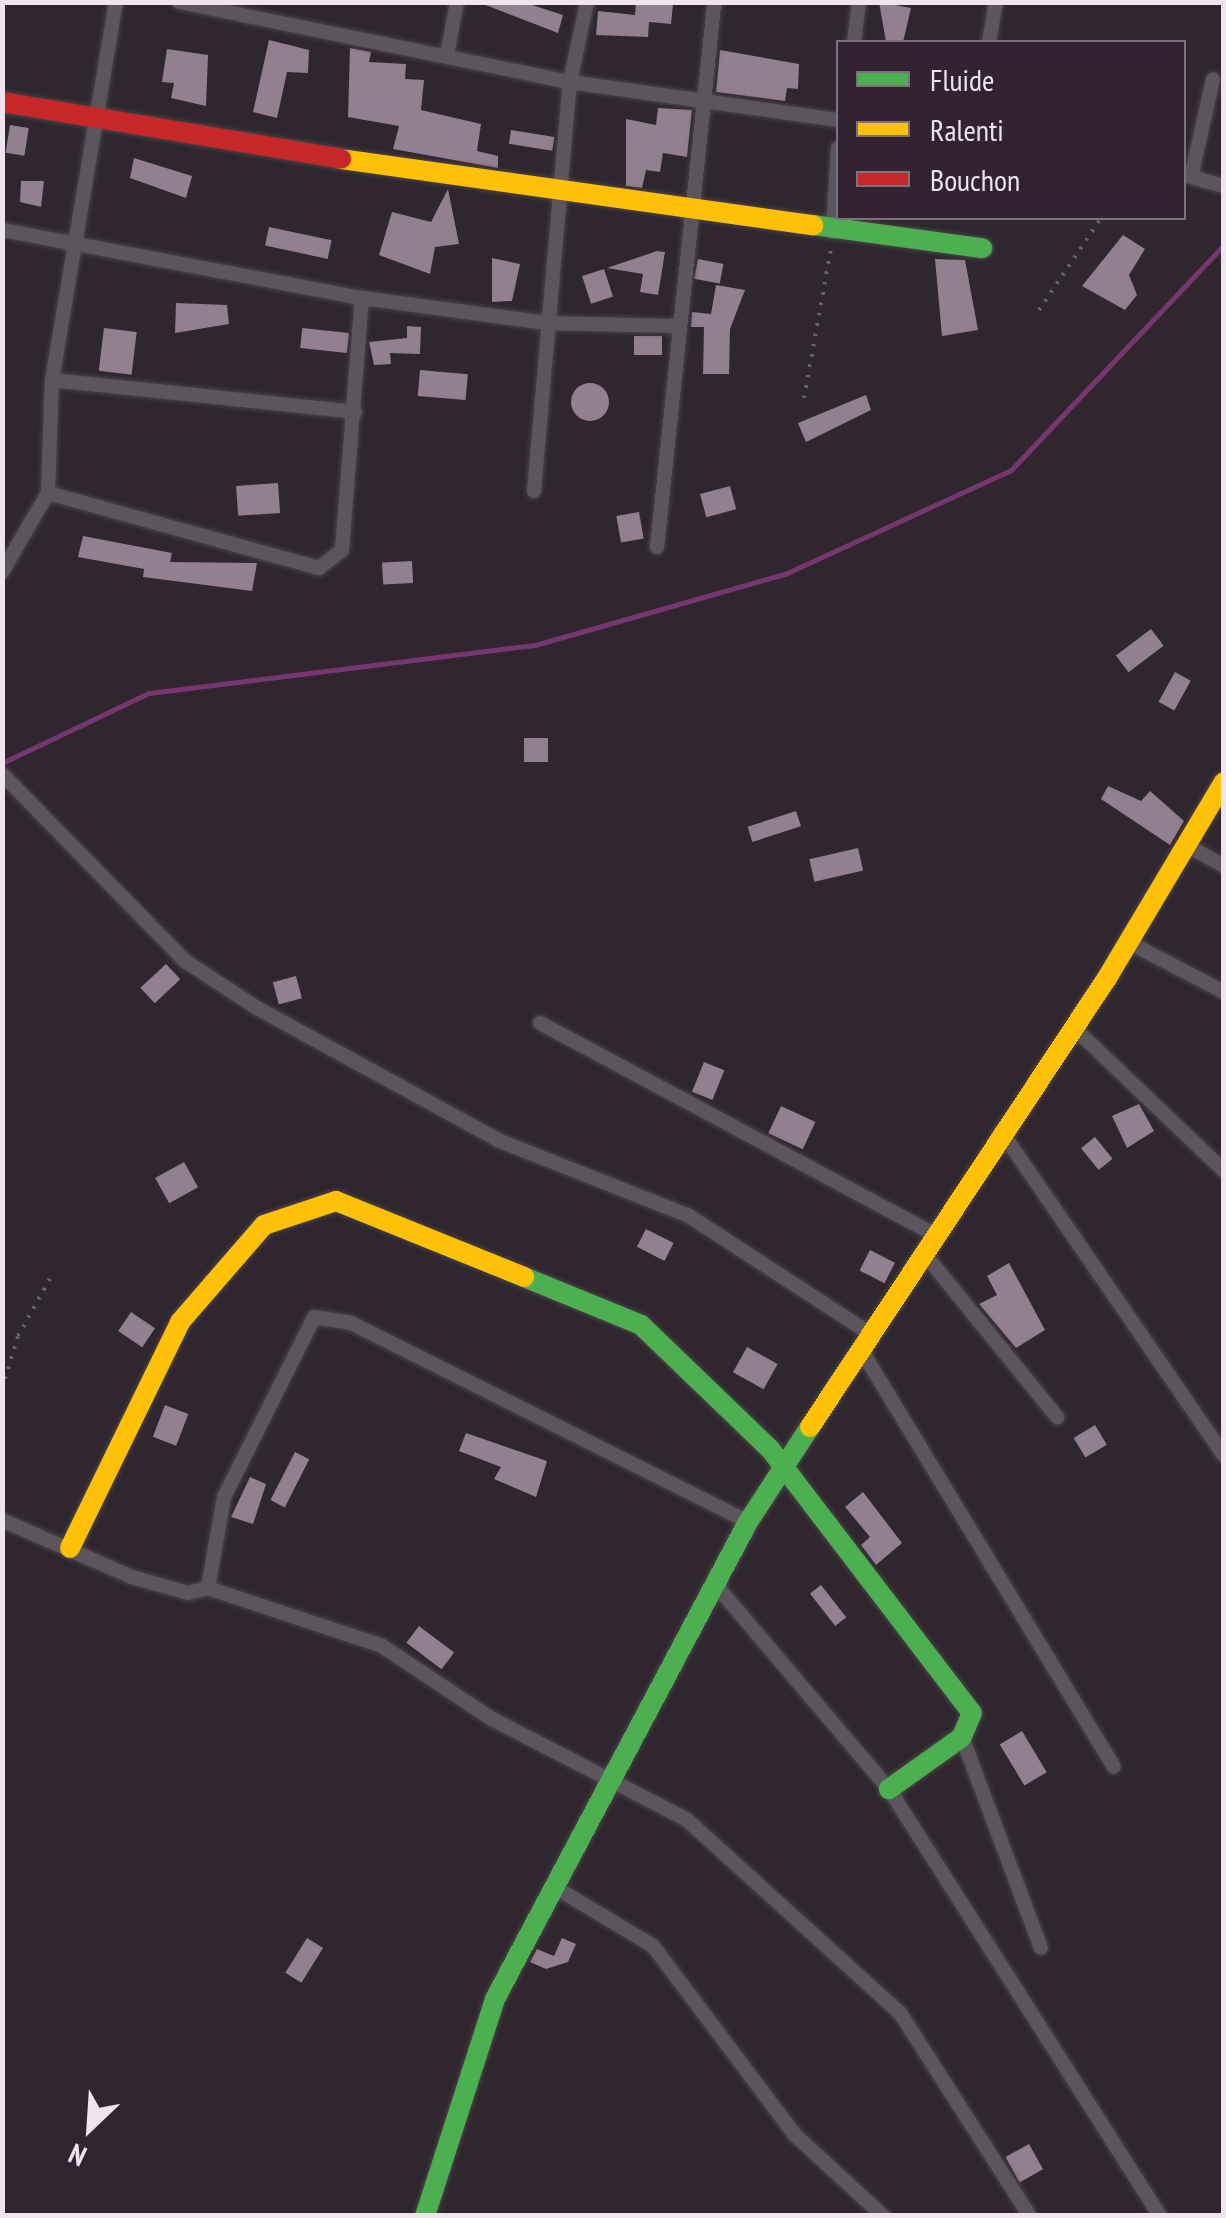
<!DOCTYPE html>
<html>
<head>
<meta charset="utf-8">
<style>
  body { margin:0 }
  #map { position:relative; width:1226px; height:2218px; overflow:hidden; background:#2f262e; font-family:"PT Sans Narrow",sans-serif }
  div>[style] { position:absolute }
  .stream>* { height:5px; margin:-2.5px; padding:0 2.5px; transform-origin:2.5px; border-radius:2.5px; background:#763670 }
  .building>* { inset:0; background:#927f90; transform-origin:0 0 }
  .round { border-radius:50% }
  .path>* { height:4px; margin-top:-2px; transform-origin:0; background:repeating-linear-gradient(90deg,#6a646a 0 2.5px,transparent 0 10.5px) }
  .roads { filter:drop-shadow(0 0 2px #4a4349) drop-shadow(0 0 2px #4a4349) }
  .street>* { height:14px; margin:-7px; padding:0 7px; transform-origin:7px; border-radius:7px; background:#5c555b }
  .fast>* { height:20px; margin:-10px; padding:0 10px; transform-origin:10px; border-radius:10px; background:#4caf50 }
  .slow>* { height:20px; margin:-10px; padding:0 10px; transform-origin:10px; border-radius:10px; background:#ffc107 }
  .jam>* { height:20px; margin:-10px; padding:0 10px; transform-origin:10px; border-radius:10px; background:#c62828 }
  span { translate:-50% -50%; white-space:nowrap; text-align:center; line-height:1.15; -webkit-text-stroke:10px #332231; paint-order:stroke }
  .frame { position:absolute; inset:0; border:5px solid #f0e5ee; pointer-events:none }
  .legend { position:absolute; left:836px; top:40px; width:350px; height:180px; box-sizing:border-box; background:#332231; border:2px solid #7f707d; margin:0; padding:12px 18px; list-style:none; font-size:30px; color:#f0e5ee }
  .legend li { display:flex; align-items:center; gap:20px; height:50px }
  .legend b { width:50px; border:2px solid #7f707d }
  .north { position:absolute; left:40px; top:2078px; width:100px; height:100px; -webkit-text-stroke:8px #332231; paint-order:stroke; rotate:205deg; font-size:28px; font-weight:700; line-height:40px; text-align:center; color:#f0e5ee }
  .north::after { content:''; display:block; margin:auto; width:35px; height:45px; background:#f0e5ee; clip-path:polygon(50% 0,100% 100%,50% 72%,0 100%) }
</style>
</head>
<body>
<div id="map">
  <div class="stream">
    <div style="left:2px;top:763px;width:163px;rotate:-25.5deg"></div>
    <div style="left:149px;top:693px;width:389px;rotate:-7.1deg"></div>
    <div style="left:535px;top:645px;width:260px;rotate:-15.9deg"></div>
    <div style="left:785px;top:574px;width:249px;rotate:-24.7deg"></div>
    <div style="left:1011px;top:470px;width:310px;rotate:-46.6deg"></div>
  </div>
  <div class="building">
    <div style="clip-path:polygon(478px 2px,523px 2px,563px 15px,558px 33px)"></div>
    <div style="clip-path:polygon(636px 2px,673px 4px,671px 24px,649px 22px,648px 37px,596px 35px,598px 11px,635px 15px)"></div>
    <div style="clip-path:polygon(879px 2px,911px 8px,903px 42px,886px 42px)"></div>
    <div style="clip-path:polygon(269px 40px,309px 50px,308px 73px,287px 72px,277px 118px,253px 112px)"></div>
    <div style="clip-path:polygon(350px 48px,371px 52px,369px 62px,406px 64px,405px 79px,424px 80px,421px 110px,481px 124px,477px 151px,498px 156px,498px 168px,393px 149px,399px 126px,348px 117px)"></div>
    <div style="clip-path:polygon(167px 49px,208px 55px,206px 106px,171px 98px,174px 83px,162px 82px)"></div>
    <div style="clip-path:polygon(720px 50px,799px 64px,798px 89px,787px 88px,785px 101px,716px 92px)"></div>
    <div style="clip-path:polygon(658px 108px,692px 110px,687px 157px,663px 153px,660px 172px,646px 170px,642px 188px,626px 186px,626px 119px,656px 125px)"></div>
    <div style="left:10px;top:125px;width:19px;height:28px;rotate:9deg"></div>
    <div style="left:511px;top:130px;width:44px;height:14px;rotate:9deg"></div>
    <div style="clip-path:polygon(134px 158px,192px 176px,186px 198px,130px 178px)"></div>
    <div style="clip-path:polygon(21px 181px,44px 181px,41px 207px,20px 202px)"></div>
    <div style="clip-path:polygon(448px 189px,459px 244px,435px 247px,430px 274px,379px 255px,392px 212px,431px 222px)"></div>
    <div style="left:269px;top:227px;width:64px;height:19px;rotate:12deg"></div>
    <div style="clip-path:polygon(1123px 235px,1145px 249px,1129px 275px,1137px 295px,1125px 310px,1082px 286px)"></div>
    <div style="clip-path:polygon(657px 251px,665px 252px,658px 295px,640px 292px,643px 274px,607px 268px)"></div>
    <div style="clip-path:polygon(492px 258px,520px 264px,512px 301px,492px 302px)"></div>
    <div style="left:698px;top:259px;width:26px;height:20px;rotate:11deg"></div>
    <div style="clip-path:polygon(935px 259px,965px 260px,978px 330px,942px 336px)"></div>
    <div style="left:604px;top:269px;width:29px;height:23px;rotate:72deg"></div>
    <div style="clip-path:polygon(716px 285px,745px 290px,730px 329px,729px 374px,703px 374px,704px 327px,691px 327px,692px 312px,711px 314px)"></div>
    <div style="clip-path:polygon(176px 303px,227px 305px,229px 324px,175px 333px)"></div>
    <div style="clip-path:polygon(407px 326px,421px 327px,420px 354px,390px 353px,391px 364px,374px 365px,369px 342px,407px 338px)"></div>
    <div style="left:104px;top:328px;width:33px;height:43px;rotate:7deg"></div>
    <div style="left:349px;top:333px;width:20px;height:47px;rotate:96deg"></div>
    <div style="left:634px;top:336px;width:28px;height:19px"></div>
    <div style="left:420px;top:370px;width:48px;height:26px;rotate:5deg"></div>
    <div class="round" style="left:571px;top:383px;width:38px;height:38px"></div>
    <div style="clip-path:polygon(866px 395px,871px 410px,806px 442px,798px 423px)"></div>
    <div style="left:278px;top:483px;width:30px;height:42px;rotate:86deg"></div>
    <div style="left:730px;top:486px;width:24px;height:31px;rotate:75deg"></div>
    <div style="left:639px;top:512px;width:27px;height:23px;rotate:80deg"></div>
    <div style="clip-path:polygon(83px 536px,172px 553px,170px 562px,257px 563px,252px 591px,143px 577px,144px 569px,78px 557px)"></div>
    <div style="left:412px;top:561px;width:22px;height:30px;rotate:87deg"></div>
    <div style="left:1151px;top:629px;width:21px;height:44px;rotate:53deg"></div>
    <div style="left:1175px;top:672px;width:18px;height:34px;rotate:29deg"></div>
    <div style="left:524px;top:738px;width:24px;height:24px"></div>
    <div style="clip-path:polygon(1108px 786px,1141px 801px,1150px 791px,1184px 821px,1170px 845px,1101px 799px)"></div>
    <div style="left:796px;top:811px;width:16px;height:51px;rotate:72deg"></div>
    <div style="left:858px;top:848px;width:23px;height:50px;rotate:77deg"></div>
    <div style="left:166px;top:964px;width:21px;height:35px;rotate:47deg"></div>
    <div style="left:296px;top:976px;width:23px;height:24px;rotate:75deg"></div>
    <div style="left:704px;top:1062px;width:22px;height:32px;rotate:22deg"></div>
    <div style="clip-path:polygon(1139px 1104px,1154px 1131px,1127px 1148px,1112px 1116px)"></div>
    <div style="left:781px;top:1106px;width:38px;height:30px;rotate:25deg"></div>
    <div style="left:1095px;top:1137px;width:28px;height:18px;rotate:51deg"></div>
    <div style="left:184px;top:1162px;width:29px;height:33px;rotate:61deg"></div>
    <div style="left:646px;top:1229px;width:31px;height:20px;rotate:27deg"></div>
    <div style="left:870px;top:1250px;width:28px;height:23px;rotate:27deg"></div>
    <div style="clip-path:polygon(1009px 1263px,1045px 1330px,1016px 1348px,979px 1304px,997px 1295px,987px 1276px)"></div>
    <div style="left:131px;top:1312px;width:29px;height:23px;rotate:34deg"></div>
    <div style="left:747px;top:1347px;width:35px;height:29px;rotate:29deg"></div>
    <div style="left:165px;top:1405px;width:25px;height:34px;rotate:21deg"></div>
    <div style="left:1095px;top:1425px;width:23px;height:25px;rotate:59deg"></div>
    <div style="clip-path:polygon(466px 1433px,547px 1461px,536px 1497px,494px 1479px,501px 1467px,459px 1451px)"></div>
    <div style="left:295px;top:1452px;width:16px;height:54px;rotate:27deg"></div>
    <div style="clip-path:polygon(250px 1477px,266px 1484px,253px 1524px,231px 1517px)"></div>
    <div style="clip-path:polygon(863px 1492px,902px 1543px,876px 1565px,861px 1545px,870px 1537px,845px 1507px)"></div>
    <div style="left:821px;top:1585px;width:41px;height:14px;rotate:52deg"></div>
    <div style="left:419px;top:1626px;width:44px;height:21px;rotate:37deg"></div>
    <div style="left:1022px;top:1731px;width:48px;height:26px;rotate:59deg"></div>
    <div style="left:307px;top:1938px;width:19px;height:41px;rotate:32deg"></div>
    <div style="clip-path:polygon(562px 1938px,576px 1944px,568px 1962px,546px 1969px,530px 1962px,537px 1949px,554px 1956px)"></div>
    <div style="left:1029px;top:2144px;width:29px;height:27px;rotate:61deg"></div>
  </div>
  <div class="path">
    <div style="left:1039px;top:310px;width:111px;rotate:-56deg"></div>
    <div style="left:804px;top:398px;width:152px;rotate:-79.8deg"></div>
    <div style="left:2px;top:1389px;width:55px;rotate:-73.2deg"></div>
    <div style="left:18px;top:1336px;width:72px;rotate:-60.9deg"></div>
  </div>
  <div class="roads">
    <div class="street">
      <div style="left:179px;top:2px;width:399px;rotate:11.6deg"></div>
      <div style="left:570px;top:82px;width:271px;rotate:8.1deg"></div>
      <div style="left:854px;top:42px;width:40px;rotate:-82.9deg"></div>
      <div style="left:989px;top:42px;width:41px;rotate:-80.1deg"></div>
      <div style="left:448px;top:50px;width:49px;rotate:-79.4deg"></div>
      <div style="left:1184px;top:175px;width:41px;rotate:15.4deg"></div>
      <div style="left:1191px;top:177px;width:100px;rotate:-77.3deg"></div>
      <div style="left:2px;top:230px;width:366px;rotate:10.7deg"></div>
      <div style="left:362px;top:298px;width:187px;rotate:7.7deg"></div>
      <div style="left:547px;top:323px;width:127px;rotate:1.4deg"></div>
      <div style="left:833px;top:232px;width:84px;rotate:-86.6deg"></div>
      <div style="left:52px;top:380px;width:305px;rotate:6deg"></div>
      <div style="left:534px;top:491px;width:411px;rotate:-85deg"></div>
      <div style="left:570px;top:82px;width:82px;rotate:-78deg"></div>
      <div style="left:48px;top:493px;width:281px;rotate:15.5deg"></div>
      <div style="left:319px;top:568px;width:29px;rotate:-38deg"></div>
      <div style="left:342px;top:550px;width:253px;rotate:-85.5deg"></div>
      <div style="left:657px;top:547px;width:544px;rotate:-83.99deg"></div>
      <div style="left:2px;top:572px;width:91px;rotate:-59.8deg"></div>
      <div style="left:48px;top:493px;width:113px;rotate:-88deg"></div>
      <div style="left:52px;top:380px;width:383px;rotate:-80.4deg"></div>
      <div style="left:2px;top:774px;width:262px;rotate:45.6deg"></div>
      <div style="left:185px;top:961px;width:86px;rotate:33.1deg"></div>
      <div style="left:257px;top:1008px;width:277px;rotate:28.7deg"></div>
      <div style="left:500px;top:1141px;width:203px;rotate:21.6deg"></div>
      <div style="left:689px;top:1216px;width:218px;rotate:33deg"></div>
      <div style="left:1188px;top:846px;width:41px;rotate:29.1deg"></div>
      <div style="left:1128px;top:942px;width:108px;rotate:27.5deg"></div>
      <div style="left:540px;top:1023px;width:447px;rotate:28.2deg"></div>
      <div style="left:1072px;top:1026px;width:210px;rotate:43.6deg"></div>
      <div style="left:1001px;top:1131px;width:394px;rotate:55.5deg"></div>
      <div style="left:923px;top:1252px;width:213px;rotate:50.9deg"></div>
      <div style="left:862px;top:1351px;width:486px;rotate:58.8deg"></div>
      <div style="left:2px;top:1520px;width:142px;rotate:23.7deg"></div>
      <div style="left:132px;top:1577px;width:58px;rotate:15.9deg"></div>
      <div style="left:188px;top:1593px;width:21px;rotate:-14deg"></div>
      <div style="left:208px;top:1588px;width:183px;rotate:18.4deg"></div>
      <div style="left:382px;top:1646px;width:132px;rotate:33.6deg"></div>
      <div style="left:492px;top:1719px;width:218px;rotate:27.3deg"></div>
      <div style="left:686px;top:1819px;width:289px;rotate:42.2deg"></div>
      <div style="left:900px;top:2013px;width:241px;rotate:57.4deg"></div>
      <div style="left:715px;top:1584px;width:269px;rotate:49.7deg"></div>
      <div style="left:889px;top:1789px;width:506px;rotate:57.6deg"></div>
      <div style="left:208px;top:1588px;width:92px;rotate:-80deg"></div>
      <div style="left:224px;top:1497px;width:201px;rotate:-63.4deg"></div>
      <div style="left:314px;top:1317px;width:37px;rotate:9deg"></div>
      <div style="left:351px;top:1323px;width:444px;rotate:26.6deg"></div>
      <div style="left:962px;top:1737px;width:225px;rotate:69.5deg"></div>
      <div style="left:553px;top:1886px;width:117px;rotate:31deg"></div>
      <div style="left:653px;top:1946px;width:236px;rotate:53.1deg"></div>
      <div style="left:795px;top:2135px;width:120px;rotate:42.6deg"></div>
    </div>
    <div class="fast">
      <div style="left:813px;top:225px;width:171px;rotate:7.8deg"></div>
      <div style="left:524px;top:1277px;width:126px;rotate:22.3deg"></div>
      <div style="left:641px;top:1325px;width:179px;rotate:43.9deg"></div>
      <div style="left:770px;top:1449px;width:332px;rotate:52.6deg"></div>
      <div style="left:972px;top:1713px;width:26px;rotate:113deg"></div>
      <div style="left:962px;top:1737px;width:90px;rotate:144.5deg"></div>
      <div style="left:425px;top:2216px;width:228px;rotate:-72.1deg"></div>
      <div style="left:495px;top:1999px;width:540px;rotate:-62.06deg"></div>
      <div style="left:748px;top:1522px;width:113px;rotate:-56.9deg"></div>
    </div>
    <div class="slow">
      <div style="left:341px;top:159px;width:477px;rotate:8deg"></div>
      <div style="left:810px;top:1427px;width:538px;rotate:-56.52deg"></div>
      <div style="left:1107px;top:978px;width:228px;rotate:-59.2deg"></div>
      <div style="left:70px;top:1548px;width:251px;rotate:-64deg"></div>
      <div style="left:180px;top:1322px;width:128px;rotate:-49.1deg"></div>
      <div style="left:264px;top:1225px;width:76px;rotate:-18.4deg"></div>
      <div style="left:336px;top:1201px;width:203px;rotate:22deg"></div>
    </div>
    <div class="jam">
      <div style="left:2px;top:102px;width:344px;rotate:9.5deg"></div>
    </div>
  </div>
  <div class="frame"></div>
  <ul class="legend">
  <li><b style="height:12px;background:#4caf50"></b>Fluide</li>
  <li><b style="height:12px;background:#ffc107"></b>Ralenti</li>
  <li><b style="height:12px;background:#c62828"></b>Bouchon</li>
  </ul>
  <div class="north">N</div>
</div>
</body>
</html>
